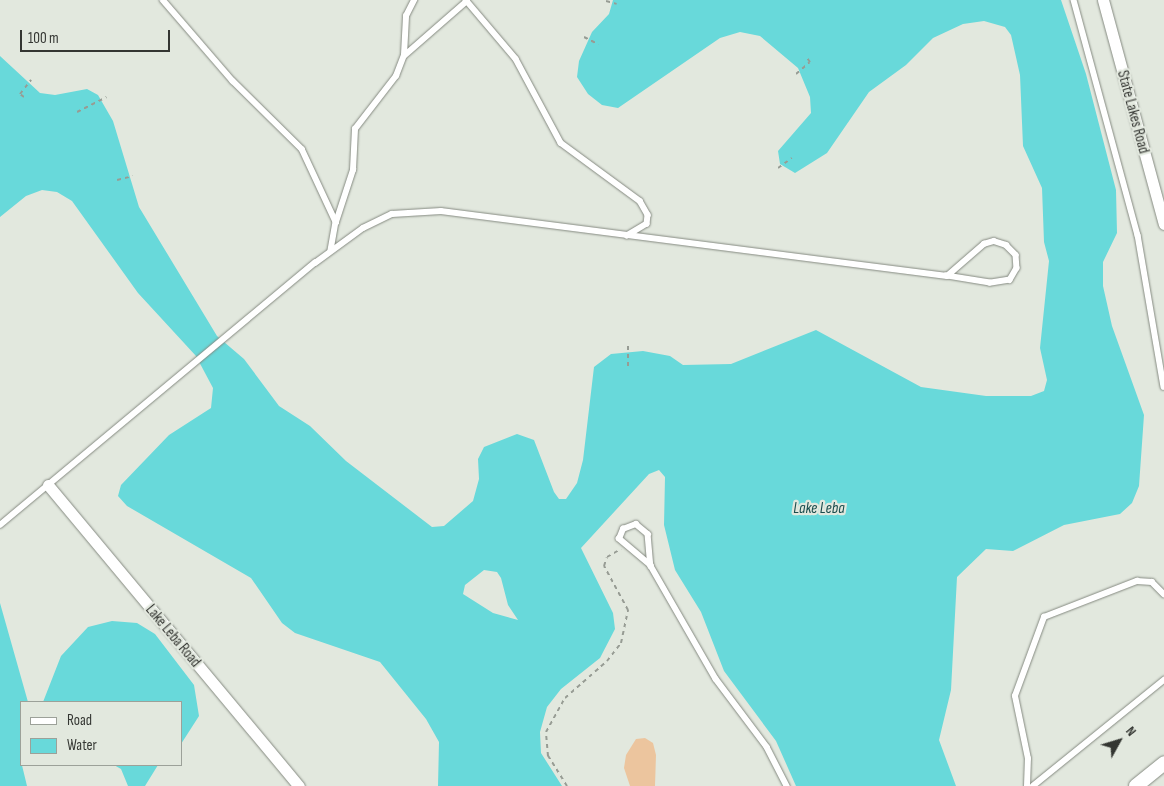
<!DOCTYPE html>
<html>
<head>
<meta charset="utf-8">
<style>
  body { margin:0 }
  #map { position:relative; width:1164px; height:786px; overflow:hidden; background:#e2e8de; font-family:"Sofia Sans Condensed",sans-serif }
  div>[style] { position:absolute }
  .green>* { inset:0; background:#ecc59e }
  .water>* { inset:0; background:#68d9da }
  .path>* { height:2px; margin-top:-1px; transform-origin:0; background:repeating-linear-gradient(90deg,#979c94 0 4px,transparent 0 8px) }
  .roads { filter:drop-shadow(0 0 1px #858a81) drop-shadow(0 0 1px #858a81) }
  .service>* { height:5.5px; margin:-2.75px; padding:0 2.75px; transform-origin:2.75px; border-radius:2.75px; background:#fff }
  .minor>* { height:11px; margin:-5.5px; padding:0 5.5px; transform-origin:5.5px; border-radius:5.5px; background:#fff }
  .tertiary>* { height:14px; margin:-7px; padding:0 7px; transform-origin:7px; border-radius:7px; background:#fff }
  span { translate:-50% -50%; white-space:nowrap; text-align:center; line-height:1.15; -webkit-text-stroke:4.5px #e2e8de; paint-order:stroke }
  .street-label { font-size:15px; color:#343632 }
  .water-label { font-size:16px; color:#1a4c4d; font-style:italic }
  .legend { position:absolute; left:20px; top:701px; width:162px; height:65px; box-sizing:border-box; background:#e2e8de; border:1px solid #9ca199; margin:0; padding:6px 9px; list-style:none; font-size:15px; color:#343632 }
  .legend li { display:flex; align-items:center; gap:10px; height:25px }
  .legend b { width:25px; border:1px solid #9ca199 }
  .north { position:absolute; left:1094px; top:716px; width:50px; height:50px; -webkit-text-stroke:4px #e2e8de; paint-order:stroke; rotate:51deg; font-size:14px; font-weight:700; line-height:20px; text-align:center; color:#343632 }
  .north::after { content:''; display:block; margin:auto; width:18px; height:22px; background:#343632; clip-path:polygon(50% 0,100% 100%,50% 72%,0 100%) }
  .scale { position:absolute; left:20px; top:30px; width:150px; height:22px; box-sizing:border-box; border:2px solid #343632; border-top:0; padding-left:6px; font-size:15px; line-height:18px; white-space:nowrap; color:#343632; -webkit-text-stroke:4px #e2e8de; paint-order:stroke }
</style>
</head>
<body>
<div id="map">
  <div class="green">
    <div style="clip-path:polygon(645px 738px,653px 743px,656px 755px,655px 786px,630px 786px,624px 768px,626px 755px,636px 739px)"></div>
  </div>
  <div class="water">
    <div style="clip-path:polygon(evenodd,613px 0,1061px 0,1086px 74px,1116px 190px,1117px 233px,1103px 262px,1103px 286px,1112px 326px,1144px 415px,1139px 486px,1132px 503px,1120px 514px,1064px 525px,1013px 551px,986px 549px,957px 577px,951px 690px,939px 740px,956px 786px,796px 786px,776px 741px,724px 671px,701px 612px,675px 570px,664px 525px,665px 477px,659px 470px,649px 474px,581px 548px,613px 613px,615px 629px,600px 658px,561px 689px,547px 707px,540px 732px,541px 753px,562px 786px,438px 786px,439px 742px,426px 719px,380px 662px,295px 633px,282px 623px,251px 578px,127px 506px,118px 496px,121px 485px,169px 435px,211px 408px,213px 388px,196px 356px,138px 293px,72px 201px,57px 192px,42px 190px,26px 196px,0 217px,0 56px,40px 93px,55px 95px,87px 89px,98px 95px,113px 121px,139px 207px,217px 336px,244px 359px,279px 406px,310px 426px,346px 461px,432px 527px,444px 526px,473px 501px,479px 479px,478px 459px,484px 447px,517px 434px,534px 440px,554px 492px,559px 499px,566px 499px,577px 483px,583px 460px,594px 367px,611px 354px,643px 351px,670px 356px,683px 365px,731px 364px,816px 330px,921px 387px,986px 396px,1031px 396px,1044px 391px,1047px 380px,1040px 348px,1049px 261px,1044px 242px,1042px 188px,1023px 146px,1020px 75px,1011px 35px,1005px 27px,984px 21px,963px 24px,933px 38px,906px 65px,869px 92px,827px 153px,795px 173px,780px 164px,778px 151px,811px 113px,810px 97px,798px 68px,760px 36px,740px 32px,720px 38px,618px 108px,602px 105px,588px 94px,577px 77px,579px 61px,592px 32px,609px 14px,613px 0,484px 570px,497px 572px,501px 578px,508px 605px,518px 620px,493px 613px,463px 594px,465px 585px,484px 570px)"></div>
    <div style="clip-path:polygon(0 603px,28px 702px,21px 702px,20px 757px,27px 786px,0 786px)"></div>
    <div style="clip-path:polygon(112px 621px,137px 623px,155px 634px,194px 685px,199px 716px,181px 744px,181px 702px,43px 702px,61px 656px,88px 627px)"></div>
    <div style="clip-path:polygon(114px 765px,158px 765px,145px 786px,128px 786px,121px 769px)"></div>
  </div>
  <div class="path">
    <div style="left:606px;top:1px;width:11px;rotate:15deg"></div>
    <div style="left:584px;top:37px;width:16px;rotate:27deg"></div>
    <div style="left:796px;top:74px;width:18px;rotate:-41deg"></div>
    <div style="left:810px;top:62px;width:5px;rotate:-127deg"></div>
    <div style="left:24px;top:97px;width:5px;rotate:-143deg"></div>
    <div style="left:20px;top:94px;width:18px;rotate:-52deg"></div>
    <div style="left:77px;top:112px;width:33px;rotate:-27deg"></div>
    <div style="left:778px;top:168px;width:17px;rotate:-36deg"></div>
    <div style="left:117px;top:180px;width:16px;rotate:-14deg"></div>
    <div style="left:628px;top:346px;width:20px;rotate:90deg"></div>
    <div style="left:567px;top:786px;width:36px;rotate:-122deg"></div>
    <div style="left:548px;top:756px;width:24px;rotate:-95deg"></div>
    <div style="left:546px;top:732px;width:39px;rotate:-61deg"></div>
    <div style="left:565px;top:698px;width:56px;rotate:-41.4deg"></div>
    <div style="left:607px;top:661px;width:23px;rotate:-52deg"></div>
    <div style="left:621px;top:643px;width:34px;rotate:-78deg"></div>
    <div style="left:628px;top:610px;width:50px;rotate:-118.6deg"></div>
    <div style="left:604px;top:566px;width:9px;rotate:-72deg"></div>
    <div style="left:607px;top:557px;width:16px;rotate:-30deg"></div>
  </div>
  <div class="roads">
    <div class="service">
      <div style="left:163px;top:0;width:107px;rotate:49.2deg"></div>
      <div style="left:233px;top:81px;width:97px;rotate:44.6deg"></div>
      <div style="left:302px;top:149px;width:81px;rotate:65deg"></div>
      <div style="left:336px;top:222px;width:29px;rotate:100deg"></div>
      <div style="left:466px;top:0;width:77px;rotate:49.7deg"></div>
      <div style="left:516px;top:59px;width:95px;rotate:61.8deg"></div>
      <div style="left:561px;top:143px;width:98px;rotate:36.3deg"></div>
      <div style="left:640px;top:201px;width:16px;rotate:60deg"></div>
      <div style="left:648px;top:215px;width:9px;rotate:96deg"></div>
      <div style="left:647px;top:224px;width:23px;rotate:149deg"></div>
      <div style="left:1074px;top:0;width:244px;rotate:74.8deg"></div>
      <div style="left:1138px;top:235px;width:154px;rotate:80.3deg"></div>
      <div style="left:405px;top:55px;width:82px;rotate:-41.1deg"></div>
      <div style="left:336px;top:222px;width:55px;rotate:-71.9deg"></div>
      <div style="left:353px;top:170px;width:41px;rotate:-87.2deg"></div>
      <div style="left:355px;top:129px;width:67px;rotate:-52.3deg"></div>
      <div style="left:396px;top:76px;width:22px;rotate:-69deg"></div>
      <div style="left:404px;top:55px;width:39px;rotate:-87deg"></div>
      <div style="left:406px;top:16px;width:18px;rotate:-63deg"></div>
      <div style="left:994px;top:241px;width:13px;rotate:18deg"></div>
      <div style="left:1006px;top:245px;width:14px;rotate:45deg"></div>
      <div style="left:1016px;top:255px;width:13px;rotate:86deg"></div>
      <div style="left:1017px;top:268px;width:14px;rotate:120deg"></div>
      <div style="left:1010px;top:280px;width:20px;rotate:171deg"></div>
      <div style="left:990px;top:283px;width:44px;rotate:-170.8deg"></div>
      <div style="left:947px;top:276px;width:49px;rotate:-40.9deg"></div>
      <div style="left:984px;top:244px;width:10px;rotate:-17deg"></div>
      <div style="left:636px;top:524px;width:16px;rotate:40deg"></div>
      <div style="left:648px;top:534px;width:32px;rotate:85deg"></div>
      <div style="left:651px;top:566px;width:42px;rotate:-139.8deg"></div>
      <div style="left:619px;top:539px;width:11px;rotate:-68deg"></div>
      <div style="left:623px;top:529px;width:14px;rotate:-21deg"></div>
      <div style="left:0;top:525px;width:410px;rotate:-39.8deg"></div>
      <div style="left:315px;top:263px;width:59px;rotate:-36.1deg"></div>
      <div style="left:363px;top:228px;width:32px;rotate:-26deg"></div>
      <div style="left:392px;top:214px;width:49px;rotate:-3.5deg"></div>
      <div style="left:441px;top:211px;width:510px;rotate:7.32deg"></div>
      <div style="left:651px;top:566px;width:130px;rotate:60.1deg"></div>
      <div style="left:716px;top:679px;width:85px;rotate:53.1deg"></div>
      <div style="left:767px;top:747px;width:44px;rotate:62.9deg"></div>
      <div style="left:1027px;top:786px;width:27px;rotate:-88deg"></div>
      <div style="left:1028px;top:759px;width:64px;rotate:-101.7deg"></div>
      <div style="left:1015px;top:696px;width:84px;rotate:-69.8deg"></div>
      <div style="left:1044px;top:617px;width:100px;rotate:-21.2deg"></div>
      <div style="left:1137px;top:581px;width:15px;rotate:4deg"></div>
      <div style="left:1152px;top:582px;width:17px;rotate:45deg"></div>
      <div style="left:1033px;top:786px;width:169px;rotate:-39deg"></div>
    </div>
    <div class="minor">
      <div style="left:1103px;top:0;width:232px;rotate:74.8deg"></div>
      <div style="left:48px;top:485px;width:392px;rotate:50.2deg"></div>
    </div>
    <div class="tertiary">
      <div style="left:1136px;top:786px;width:36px;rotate:-39deg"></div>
    </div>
  </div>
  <div class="street-label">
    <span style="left:1133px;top:112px;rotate:75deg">State Lakes Road</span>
    <span style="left:173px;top:636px;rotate:50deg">Lake Leba Road</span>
  </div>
  <div class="water-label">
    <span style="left:819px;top:509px">Lake Leba</span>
  </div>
  <ul class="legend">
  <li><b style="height:6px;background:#fff"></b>Road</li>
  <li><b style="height:14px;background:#68d9da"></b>Water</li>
  </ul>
  <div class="north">N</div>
  <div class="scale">100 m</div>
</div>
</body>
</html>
